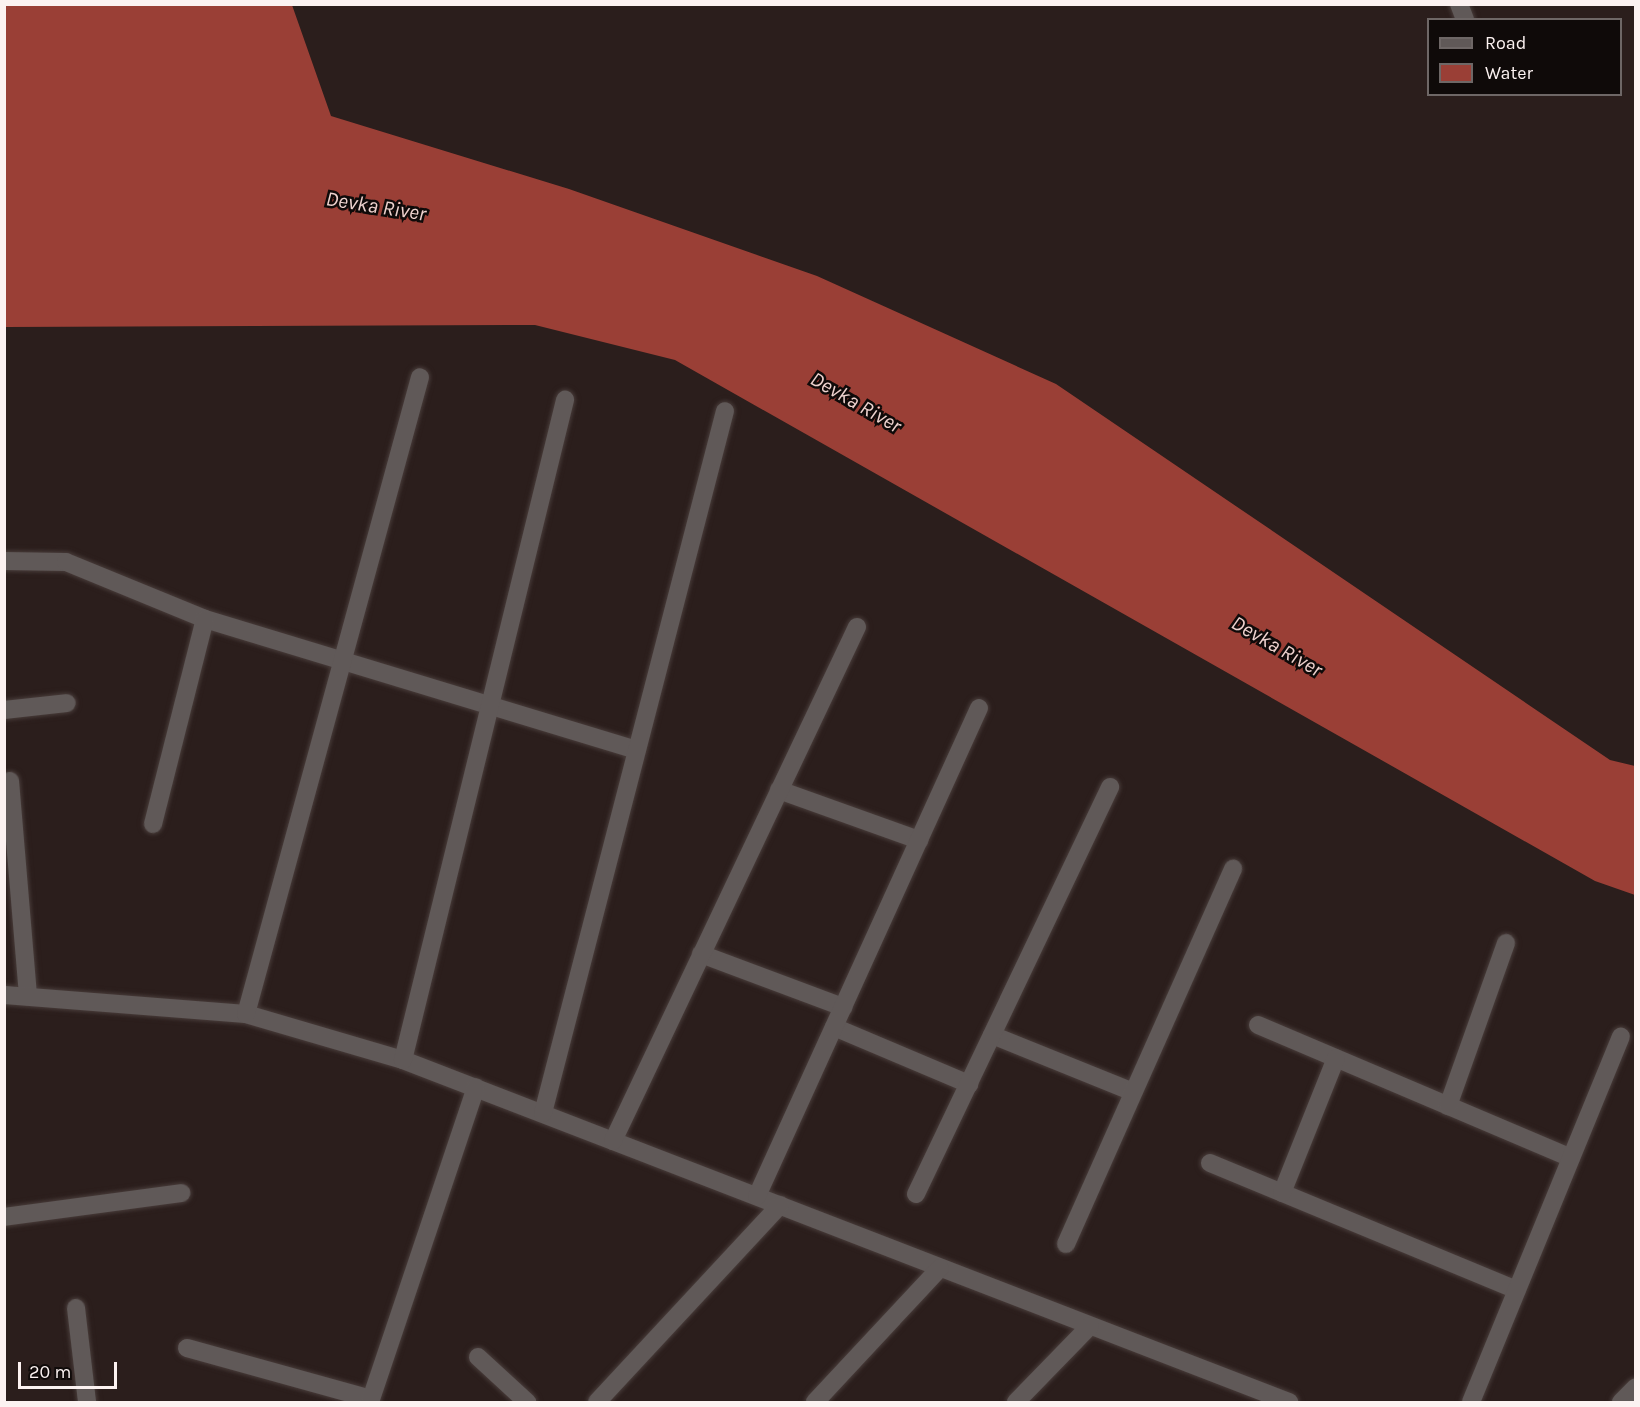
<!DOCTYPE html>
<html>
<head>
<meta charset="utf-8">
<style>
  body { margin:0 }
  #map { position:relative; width:1640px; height:1407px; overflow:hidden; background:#2b1e1c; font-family:Karla,sans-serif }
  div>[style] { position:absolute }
  .water>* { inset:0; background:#9a3f36 }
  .roads { filter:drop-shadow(0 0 2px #483c3a) drop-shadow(0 0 2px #483c3a) }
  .minor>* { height:18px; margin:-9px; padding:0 9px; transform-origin:9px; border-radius:9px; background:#605958 }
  span { translate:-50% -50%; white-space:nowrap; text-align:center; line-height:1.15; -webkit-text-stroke:5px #0f0a09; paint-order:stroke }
  .water-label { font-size:21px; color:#eed2ce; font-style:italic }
  .frame { position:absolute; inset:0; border:6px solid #fcf2f1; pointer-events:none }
  .legend { position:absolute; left:1427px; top:18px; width:195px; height:78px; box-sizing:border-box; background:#0f0a09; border:2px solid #6e6766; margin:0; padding:8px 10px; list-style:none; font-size:18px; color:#fcf2f1 }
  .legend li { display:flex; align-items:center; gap:12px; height:30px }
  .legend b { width:30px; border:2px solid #6e6766 }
  .scale { position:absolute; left:18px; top:1362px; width:99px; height:27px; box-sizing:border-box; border:3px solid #fcf2f1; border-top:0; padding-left:8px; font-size:18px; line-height:21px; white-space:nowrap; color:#fcf2f1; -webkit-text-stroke:4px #0f0a09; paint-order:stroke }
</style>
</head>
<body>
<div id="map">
  <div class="water">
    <div style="clip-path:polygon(4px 5px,292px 5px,331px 116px,569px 189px,817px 276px,1056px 384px,1610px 760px,1635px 766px,1635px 895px,1595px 881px,675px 360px,535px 325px,5px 327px)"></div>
  </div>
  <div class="roads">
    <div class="minor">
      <div style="left:1459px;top:4px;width:17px;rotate:69deg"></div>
      <div style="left:4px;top:561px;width:62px;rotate:0.9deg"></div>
      <div style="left:66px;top:562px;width:150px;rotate:22.3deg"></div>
      <div style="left:205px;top:619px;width:451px;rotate:16.9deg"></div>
      <div style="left:4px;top:710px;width:63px;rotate:-6.3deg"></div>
      <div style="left:10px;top:781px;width:216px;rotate:85.2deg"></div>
      <div style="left:779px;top:790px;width:149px;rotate:19.7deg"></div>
      <div style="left:153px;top:824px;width:211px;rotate:-75.8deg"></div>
      <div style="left:701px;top:954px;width:152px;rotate:20.5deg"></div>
      <div style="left:4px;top:995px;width:243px;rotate:4.5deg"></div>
      <div style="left:246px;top:1014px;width:164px;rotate:16.3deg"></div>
      <div style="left:403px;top:1060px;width:950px;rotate:21.11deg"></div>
      <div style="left:246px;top:1014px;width:660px;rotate:-74.72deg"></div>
      <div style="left:1258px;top:1025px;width:340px;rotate:23deg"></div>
      <div style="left:834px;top:1027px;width:147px;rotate:22.9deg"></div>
      <div style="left:992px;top:1035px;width:152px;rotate:22deg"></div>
      <div style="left:403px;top:1060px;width:680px;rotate:-76.21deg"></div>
      <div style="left:1448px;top:1106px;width:173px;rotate:-70.4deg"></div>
      <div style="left:543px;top:1113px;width:725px;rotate:-75.47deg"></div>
      <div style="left:613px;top:1141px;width:569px;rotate:-64.61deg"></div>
      <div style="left:1210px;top:1163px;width:332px;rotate:22.5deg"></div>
      <div style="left:1282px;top:1193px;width:145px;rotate:-68.2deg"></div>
      <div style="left:916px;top:1194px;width:451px;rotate:-64.5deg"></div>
      <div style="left:757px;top:1196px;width:536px;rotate:-65.54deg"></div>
      <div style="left:4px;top:1217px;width:179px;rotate:-7.7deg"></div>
      <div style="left:1066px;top:1244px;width:411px;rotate:-66deg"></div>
      <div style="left:76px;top:1308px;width:95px;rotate:83.3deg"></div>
      <div style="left:187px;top:1348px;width:191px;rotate:15.5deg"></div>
      <div style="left:478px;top:1357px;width:67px;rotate:42.6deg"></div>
      <div style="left:370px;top:1402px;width:332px;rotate:-71.4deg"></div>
      <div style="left:597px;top:1402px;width:269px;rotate:-47.1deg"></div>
      <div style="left:815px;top:1402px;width:183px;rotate:-47deg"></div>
      <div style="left:1016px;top:1402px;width:106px;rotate:-45.8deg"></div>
      <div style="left:1471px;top:1402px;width:395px;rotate:-67.7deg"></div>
      <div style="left:1621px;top:1402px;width:21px;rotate:-45deg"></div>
    </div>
  </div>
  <div class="water-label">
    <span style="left:376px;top:206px;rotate:9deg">Devka River</span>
    <span style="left:856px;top:402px;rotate:30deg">Devka River</span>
    <span style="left:1277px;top:646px;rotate:30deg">Devka River</span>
  </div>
  <div class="frame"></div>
  <ul class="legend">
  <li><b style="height:8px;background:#605958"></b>Road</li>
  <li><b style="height:16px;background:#9a3f36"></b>Water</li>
  </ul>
  <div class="scale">20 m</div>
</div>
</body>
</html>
